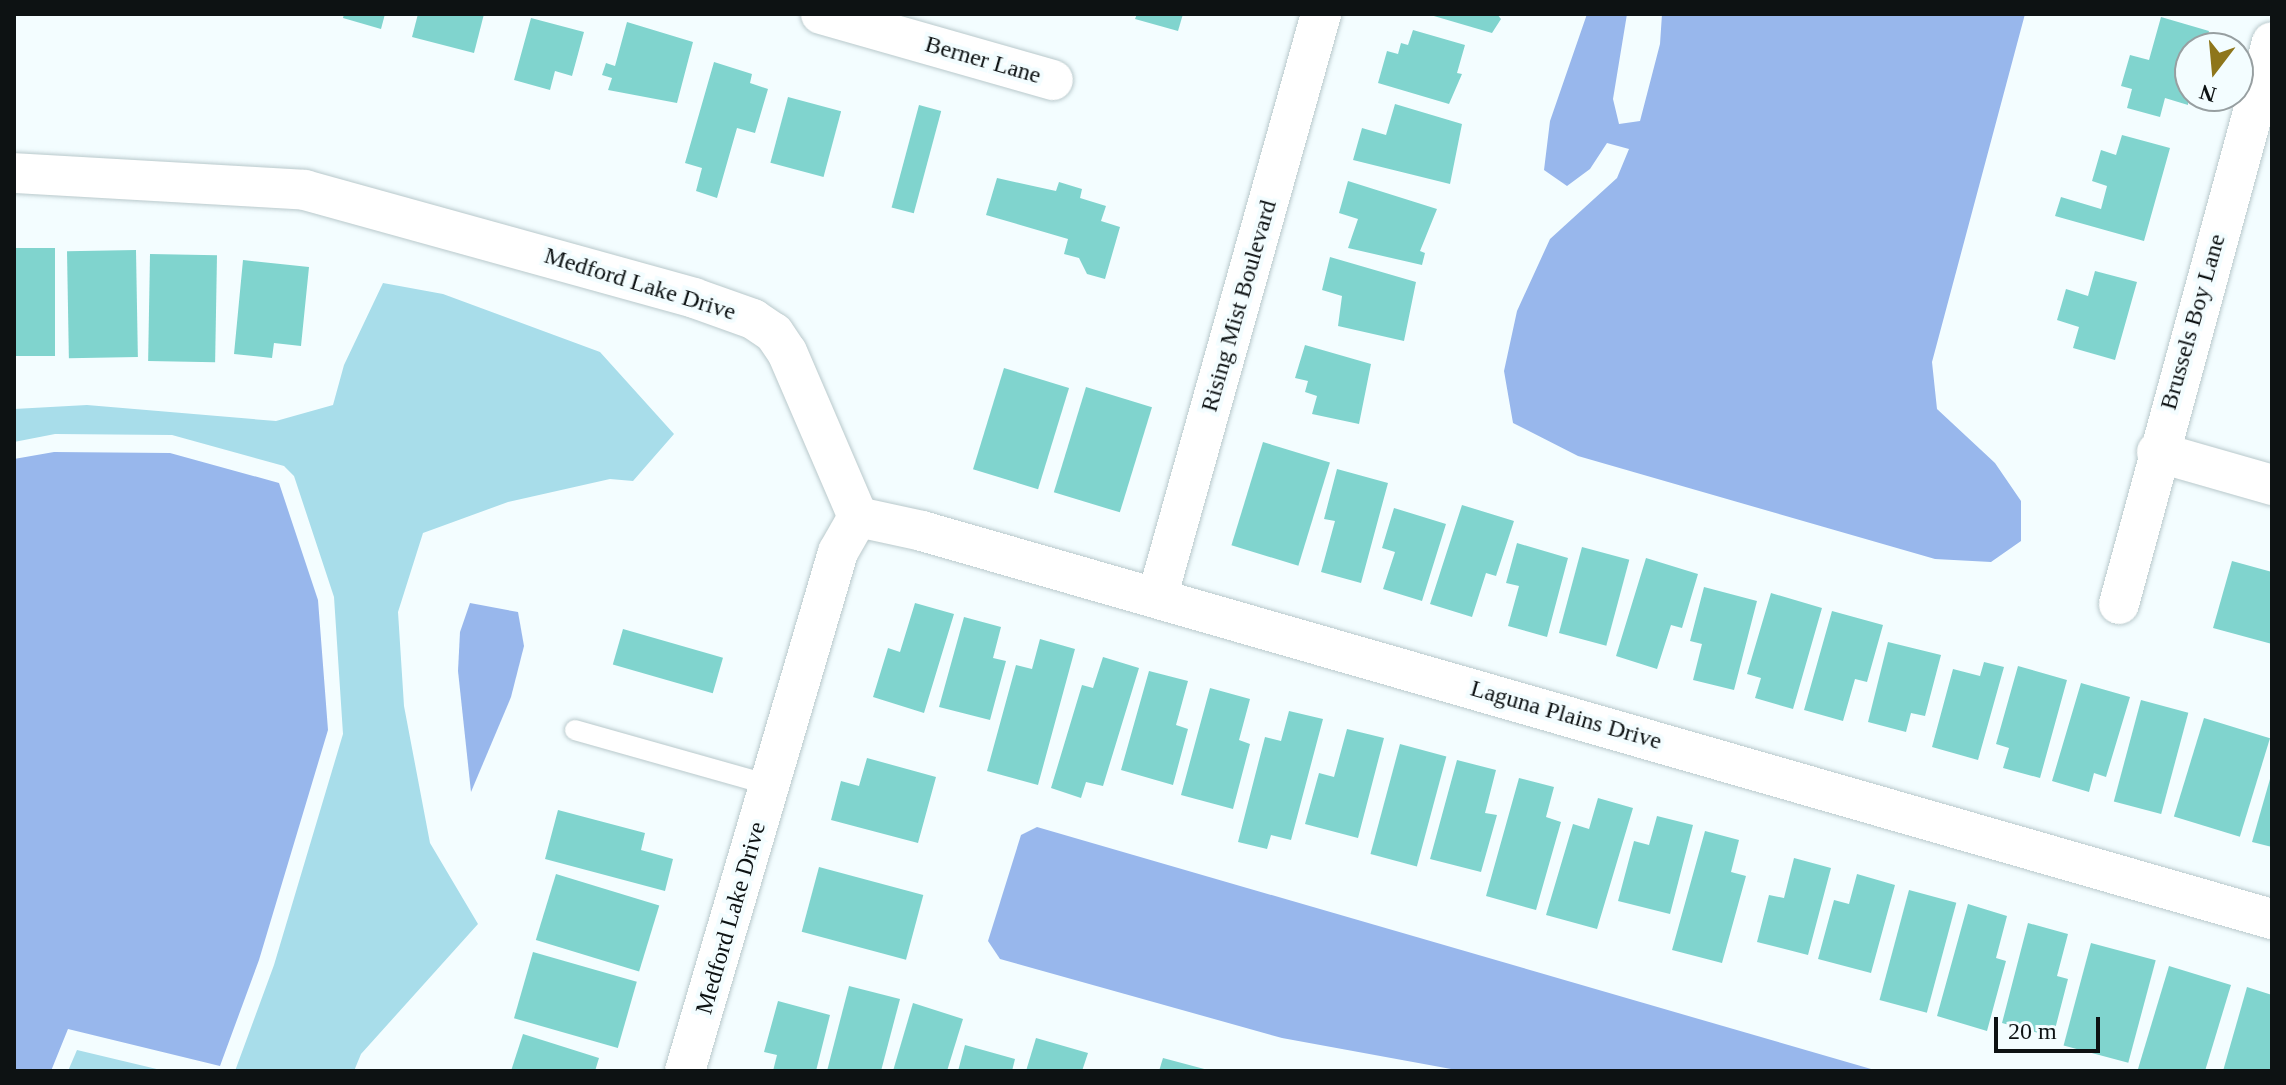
<!DOCTYPE html>
<html>
<head>
<meta charset="utf-8">
<style>
  body { margin:0 }
  #map { position:relative; width:2286px; height:1085px; overflow:hidden; background:#f3fdff; font-family:"Times New Roman",serif }
  div>[style] { position:absolute }
  .green>* { inset:0; background:#a8ddea }
  .water>* { inset:0; background:#98b7ec }
  .building>* { inset:0; background:#80d4ce; transform-origin:0 0 }
  .roads { filter:drop-shadow(0 0 2px #b9c9cc) drop-shadow(0 0 2px #b9c9cc) }
  .lane>* { height:20px; margin:-10px; padding:0 10px; transform-origin:10px; border-radius:10px; background:#fff }
  .street>* { height:40px; margin:-20px; padding:0 20px; transform-origin:20px; border-radius:20px; background:#fff }
  span { translate:-50% -50%; white-space:nowrap; text-align:center; line-height:1.15; -webkit-text-stroke:8px #f3fdff; paint-order:stroke }
  .street-label { font-size:24px; color:#0d1213 }
  .frame { position:absolute; inset:0; border:16px solid #0d1213; pointer-events:none }
  .north { position:absolute; left:2174px; top:32px; width:80px; height:80px; box-sizing:border-box; background:#f3fdff; border:2px solid #979fa1; border-radius:50%; rotate:196deg; font-size:22px; font-weight:700; line-height:32px; text-align:center; color:#0d1213 }
  .north::after { content:''; display:block; margin:auto; width:28px; height:36px; background:#8e761b; clip-path:polygon(50% 0,100% 100%,50% 72%,0 100%) }
  .scale { position:absolute; left:1994px; top:1017px; width:106px; height:36px; box-sizing:border-box; border:4px solid #0d1213; border-top:0; padding-left:10px; font-size:24px; line-height:28px; white-space:nowrap; color:#0d1213; -webkit-text-stroke:6px #f3fdff; paint-order:stroke }
</style>
</head>
<body>
<div id="map">
  <div class="green">
    <div style="clip-path:polygon(383px 283px,443px 294px,600px 352px,674px 434px,633px 481px,610px 479px,508px 502px,423px 533px,398px 612px,404px 706px,430px 843px,478px 924px,361px 1054px,354px 1071px,235px 1071px,274px 965px,343px 734px,334px 597px,294px 476px,284px 466px,172px 435px,55px 434px,14px 442px,14px 409px,87px 405px,276px 421px,333px 405px,344px 365px)"></div>
    <div style="clip-path:polygon(77px 1050px,165px 1071px,68px 1071px)"></div>
  </div>
  <div class="water">
    <div style="clip-path:polygon(1587px 14px,1627px 14px,1613px 99px,1619px 124px,1640px 121px,1660px 44px,1662px 14px,2025px 14px,1932px 362px,1937px 409px,1995px 463px,2021px 501px,2021px 541px,1991px 562px,1935px 559px,1578px 456px,1513px 423px,1504px 371px,1517px 311px,1550px 239px,1617px 178px,1629px 149px,1607px 143px,1590px 169px,1567px 186px,1544px 170px,1550px 121px)"></div>
    <div style="clip-path:polygon(54px 452px,170px 453px,279px 483px,318px 600px,328px 730px,259px 960px,220px 1066px,68px 1029px,51px 1071px,14px 1071px,14px 459px)"></div>
    <div style="clip-path:polygon(470px 603px,518px 612px,524px 646px,511px 697px,471px 792px,458px 671px,460px 632px)"></div>
    <div style="clip-path:polygon(1037px 827px,1878px 1071px,1462px 1071px,1282px 1038px,1000px 959px,988px 941px,1021px 835px)"></div>
  </div>
  <div class="building">
    <div style="clip-path:polygon(344px 14px,385px 14px,381px 29px,343px 18px)"></div>
    <div style="clip-path:polygon(418px 14px,484px 14px,474px 53px,412px 37px)"></div>
    <div style="clip-path:polygon(1137px 14px,1183px 14px,1178px 31px,1135px 19px)"></div>
    <div style="clip-path:polygon(1427px 14px,1497px 14px,1501px 19px,1492px 33px)"></div>
    <div style="clip-path:polygon(2161px 17px,2209px 31px,2204px 48px,2190px 48px,2188px 105px,2165px 98px,2160px 117px,2127px 108px,2132px 89px,2121px 86px,2130px 55px,2149px 60px)"></div>
    <div style="clip-path:polygon(531px 18px,584px 32px,572px 76px,555px 71px,550px 90px,514px 80px)"></div>
    <div style="clip-path:polygon(627px 22px,693px 42px,677px 103px,608px 90px,612px 78px,602px 75px,606px 63px,615px 66px)"></div>
    <div style="clip-path:polygon(1413px 30px,1465px 45px,1457px 73px,1462px 74px,1449px 104px,1378px 83px,1387px 51px,1398px 54px,1401px 43px,1408px 45px)"></div>
    <div style="clip-path:polygon(714px 62px,752px 74px,750px 83px,768px 89px,755px 133px,737px 128px,717px 198px,696px 191px,702px 168px,685px 163px)"></div>
    <div style="left:788px;top:97px;width:55px;height:68px;rotate:15deg"></div>
    <div style="clip-path:polygon(1395px 104px,1462px 124px,1450px 184px,1353px 160px,1362px 128px,1386px 135px)"></div>
    <div style="left:919px;top:105px;width:23px;height:106px;rotate:15deg"></div>
    <div style="clip-path:polygon(2122px 135px,2170px 148px,2144px 241px,2055px 216px,2061px 197px,2101px 209px,2107px 186px,2092px 181px,2101px 150px,2116px 155px)"></div>
    <div style="clip-path:polygon(997px 178px,1056px 191px,1059px 182px,1082px 189px,1080px 198px,1106px 206px,1101px 221px,1120px 227px,1105px 279px,1087px 274px,1079px 258px,1064px 254px,1068px 239px,986px 215px)"></div>
    <div style="clip-path:polygon(1348px 181px,1437px 209px,1420px 251px,1425px 253px,1422px 265px,1348px 248px,1358px 219px,1339px 213px)"></div>
    <div style="left:14px;top:248px;width:41px;height:108px"></div>
    <div style="left:136px;top:250px;width:107px;height:69px;rotate:89deg"></div>
    <div style="left:150px;top:254px;width:67px;height:107px;rotate:1deg"></div>
    <div style="clip-path:polygon(1330px 257px,1416px 282px,1404px 341px,1338px 326px,1342px 296px,1322px 290px)"></div>
    <div style="clip-path:polygon(243px 260px,309px 267px,301px 346px,274px 343px,272px 358px,234px 354px)"></div>
    <div style="clip-path:polygon(2095px 271px,2137px 282px,2115px 360px,2073px 348px,2079px 327px,2057px 320px,2066px 289px,2088px 296px)"></div>
    <div style="clip-path:polygon(1305px 345px,1371px 364px,1359px 424px,1312px 414px,1317px 396px,1305px 392px,1308px 381px,1295px 378px)"></div>
    <div style="left:1004px;top:368px;width:68px;height:106px;rotate:17deg"></div>
    <div style="left:1086px;top:387px;width:69px;height:110px;rotate:17deg"></div>
    <div style="left:1263px;top:442px;width:70px;height:108px;rotate:17deg"></div>
    <div style="clip-path:polygon(1337px 469px,1388px 483px,1361px 583px,1321px 572px,1335px 521px,1324px 519px)"></div>
    <div style="clip-path:polygon(1462px 505px,1514px 521px,1496px 576px,1486px 573px,1472px 617px,1430px 604px)"></div>
    <div style="clip-path:polygon(1394px 508px,1446px 524px,1422px 601px,1383px 589px,1395px 552px,1382px 548px)"></div>
    <div style="clip-path:polygon(1517px 543px,1568px 558px,1547px 637px,1508px 626px,1519px 586px,1506px 583px)"></div>
    <div style="left:1582px;top:547px;width:49px;height:89px;rotate:15deg"></div>
    <div style="clip-path:polygon(1646px 558px,1698px 574px,1682px 628px,1671px 625px,1657px 669px,1616px 656px)"></div>
    <div style="clip-path:polygon(2232px 561px,2272px 572px,2272px 644px,2213px 628px)"></div>
    <div style="clip-path:polygon(1704px 587px,1757px 601px,1734px 690px,1693px 680px,1702px 644px,1690px 641px)"></div>
    <div style="clip-path:polygon(1771px 593px,1822px 608px,1793px 709px,1755px 698px,1761px 678px,1747px 674px)"></div>
    <div style="clip-path:polygon(915px 603px,954px 614px,924px 713px,873px 697px,888px 648px,900px 652px)"></div>
    <div style="clip-path:polygon(1832px 611px,1883px 625px,1867px 682px,1855px 679px,1843px 721px,1804px 710px)"></div>
    <div style="clip-path:polygon(964px 617px,1001px 627px,993px 658px,1006px 661px,990px 720px,939px 707px)"></div>
    <div style="left:623px;top:629px;width:104px;height:37px;rotate:16deg"></div>
    <div style="clip-path:polygon(1040px 639px,1075px 649px,1038px 785px,987px 771px,1016px 665px,1032px 669px)"></div>
    <div style="clip-path:polygon(1888px 642px,1941px 655px,1925px 716px,1911px 713px,1906px 732px,1868px 722px)"></div>
    <div style="clip-path:polygon(1103px 657px,1139px 668px,1103px 786px,1086px 782px,1081px 798px,1051px 788px,1082px 685px,1093px 688px)"></div>
    <div style="clip-path:polygon(1984px 662px,2004px 667px,1978px 760px,1932px 747px,1953px 669px,1980px 676px)"></div>
    <div style="clip-path:polygon(2018px 666px,2067px 680px,2040px 778px,2003px 768px,2009px 748px,1996px 744px)"></div>
    <div style="clip-path:polygon(1149px 671px,1188px 681px,1176px 725px,1188px 729px,1173px 785px,1121px 770px)"></div>
    <div style="clip-path:polygon(2081px 683px,2130px 697px,2106px 777px,2094px 773px,2089px 792px,2052px 781px)"></div>
    <div style="clip-path:polygon(1210px 688px,1250px 699px,1239px 740px,1250px 744px,1233px 809px,1181px 795px)"></div>
    <div style="left:2141px;top:700px;width:49px;height:105px;rotate:15deg"></div>
    <div style="clip-path:polygon(1289px 711px,1323px 719px,1291px 840px,1271px 835px,1267px 849px,1238px 842px,1265px 737px,1281px 741px)"></div>
    <div style="left:2204px;top:718px;width:69px;height:103px;rotate:17deg"></div>
    <div style="clip-path:polygon(1347px 729px,1384px 738px,1358px 838px,1305px 824px,1319px 773px,1334px 777px)"></div>
    <div style="left:1400px;top:744px;width:48px;height:114px;rotate:15deg"></div>
    <div style="clip-path:polygon(867px 758px,936px 777px,918px 843px,831px 820px,841px 781px,859px 786px)"></div>
    <div style="clip-path:polygon(1457px 760px,1496px 770px,1485px 813px,1497px 815px,1481px 872px,1430px 859px)"></div>
    <div style="clip-path:polygon(2272px 772px,2272px 847px,2252px 842px)"></div>
    <div style="clip-path:polygon(1519px 778px,1554px 787px,1546px 817px,1561px 822px,1536px 910px,1486px 896px)"></div>
    <div style="clip-path:polygon(1598px 798px,1633px 808px,1597px 929px,1546px 915px,1573px 824px,1589px 829px)"></div>
    <div style="clip-path:polygon(558px 810px,645px 833px,641px 850px,673px 859px,665px 891px,545px 859px)"></div>
    <div style="clip-path:polygon(1657px 816px,1693px 825px,1670px 914px,1618px 901px,1634px 841px,1649px 845px)"></div>
    <div style="clip-path:polygon(1705px 831px,1739px 840px,1731px 872px,1746px 876px,1722px 963px,1672px 950px)"></div>
    <div style="clip-path:polygon(1794px 858px,1831px 868px,1808px 955px,1757px 942px,1769px 895px,1784px 898px)"></div>
    <div style="left:819px;top:867px;width:108px;height:67px;rotate:15deg"></div>
    <div style="left:556px;top:874px;width:108px;height:69px;rotate:17deg"></div>
    <div style="clip-path:polygon(1857px 874px,1895px 885px,1871px 973px,1818px 959px,1834px 900px,1849px 904px)"></div>
    <div style="left:1909px;top:890px;width:49px;height:114px;rotate:15deg"></div>
    <div style="clip-path:polygon(1968px 904px,2007px 916px,1996px 958px,2006px 961px,1987px 1031px,1937px 1016px)"></div>
    <div style="clip-path:polygon(2028px 923px,2068px 934px,2057px 976px,2068px 979px,2053px 1037px,2002px 1023px)"></div>
    <div style="left:2091px;top:943px;width:67px;height:106px;rotate:15deg"></div>
    <div style="left:533px;top:952px;width:108px;height:69px;rotate:16deg"></div>
    <div style="clip-path:polygon(2169px 966px,2231px 985px,2205px 1071px,2138px 1069px)"></div>
    <div style="clip-path:polygon(849px 986px,900px 999px,881px 1071px,827px 1071px)"></div>
    <div style="clip-path:polygon(2247px 987px,2272px 995px,2272px 1071px,2223px 1071px)"></div>
    <div style="clip-path:polygon(778px 1001px,830px 1015px,816px 1071px,773px 1071px,777px 1055px,764px 1052px)"></div>
    <div style="clip-path:polygon(913px 1003px,963px 1019px,947px 1071px,893px 1071px)"></div>
    <div style="clip-path:polygon(523px 1034px,599px 1058px,595px 1071px,511px 1071px)"></div>
    <div style="clip-path:polygon(1036px 1038px,1088px 1053px,1082px 1071px,1026px 1071px)"></div>
    <div style="clip-path:polygon(965px 1045px,1015px 1059px,1012px 1071px,958px 1071px)"></div>
    <div style="clip-path:polygon(1163px 1058px,1208px 1070px,1208px 1071px,1159px 1071px)"></div>
  </div>
  <div class="roads">
    <div class="lane">
      <div style="left:575px;top:730px;width:203px;rotate:15.8deg"></div>
    </div>
    <div class="street">
      <div style="left:821px;top:14px;width:241px;rotate:15.9deg"></div>
      <div style="left:14px;top:173px;width:291px;rotate:3.3deg"></div>
      <div style="left:305px;top:190px;width:404px;rotate:15.5deg"></div>
      <div style="left:694px;top:298px;width:63px;rotate:19.6deg"></div>
      <div style="left:753px;top:319px;width:25px;rotate:34deg"></div>
      <div style="left:774px;top:333px;width:23px;rotate:56deg"></div>
      <div style="left:787px;top:352px;width:180px;rotate:66.7deg"></div>
      <div style="left:2157px;top:452px;width:120px;rotate:16deg"></div>
      <div style="left:858px;top:517px;width:66px;rotate:12.3deg"></div>
      <div style="left:922px;top:531px;width:1405px;rotate:16.04deg"></div>
      <div style="left:1157px;top:598px;width:607px;rotate:-74.31deg"></div>
      <div style="left:2119px;top:604px;width:582px;rotate:-74.77deg"></div>
      <div style="left:685px;top:1071px;width:541px;rotate:-73.57deg"></div>
      <div style="left:838px;top:552px;width:40px;rotate:-60.3deg"></div>
    </div>
  </div>
  <div class="street-label">
    <span style="left:983px;top:60px;rotate:16deg">Berner Lane</span>
    <span style="left:640px;top:284px;rotate:17deg">Medford Lake Drive</span>
    <span style="left:1239px;top:306px;rotate:-74deg">Rising Mist Boulevard</span>
    <span style="left:2193px;top:322px;rotate:-74deg">Brussels Boy Lane</span>
    <span style="left:1566px;top:715px;rotate:16deg">Laguna Plains Drive</span>
    <span style="left:731px;top:918px;rotate:-74deg">Medford Lake Drive</span>
  </div>
  <div class="frame"></div>
  <div class="north">N</div>
  <div class="scale">20 m</div>
</div>
</body>
</html>
